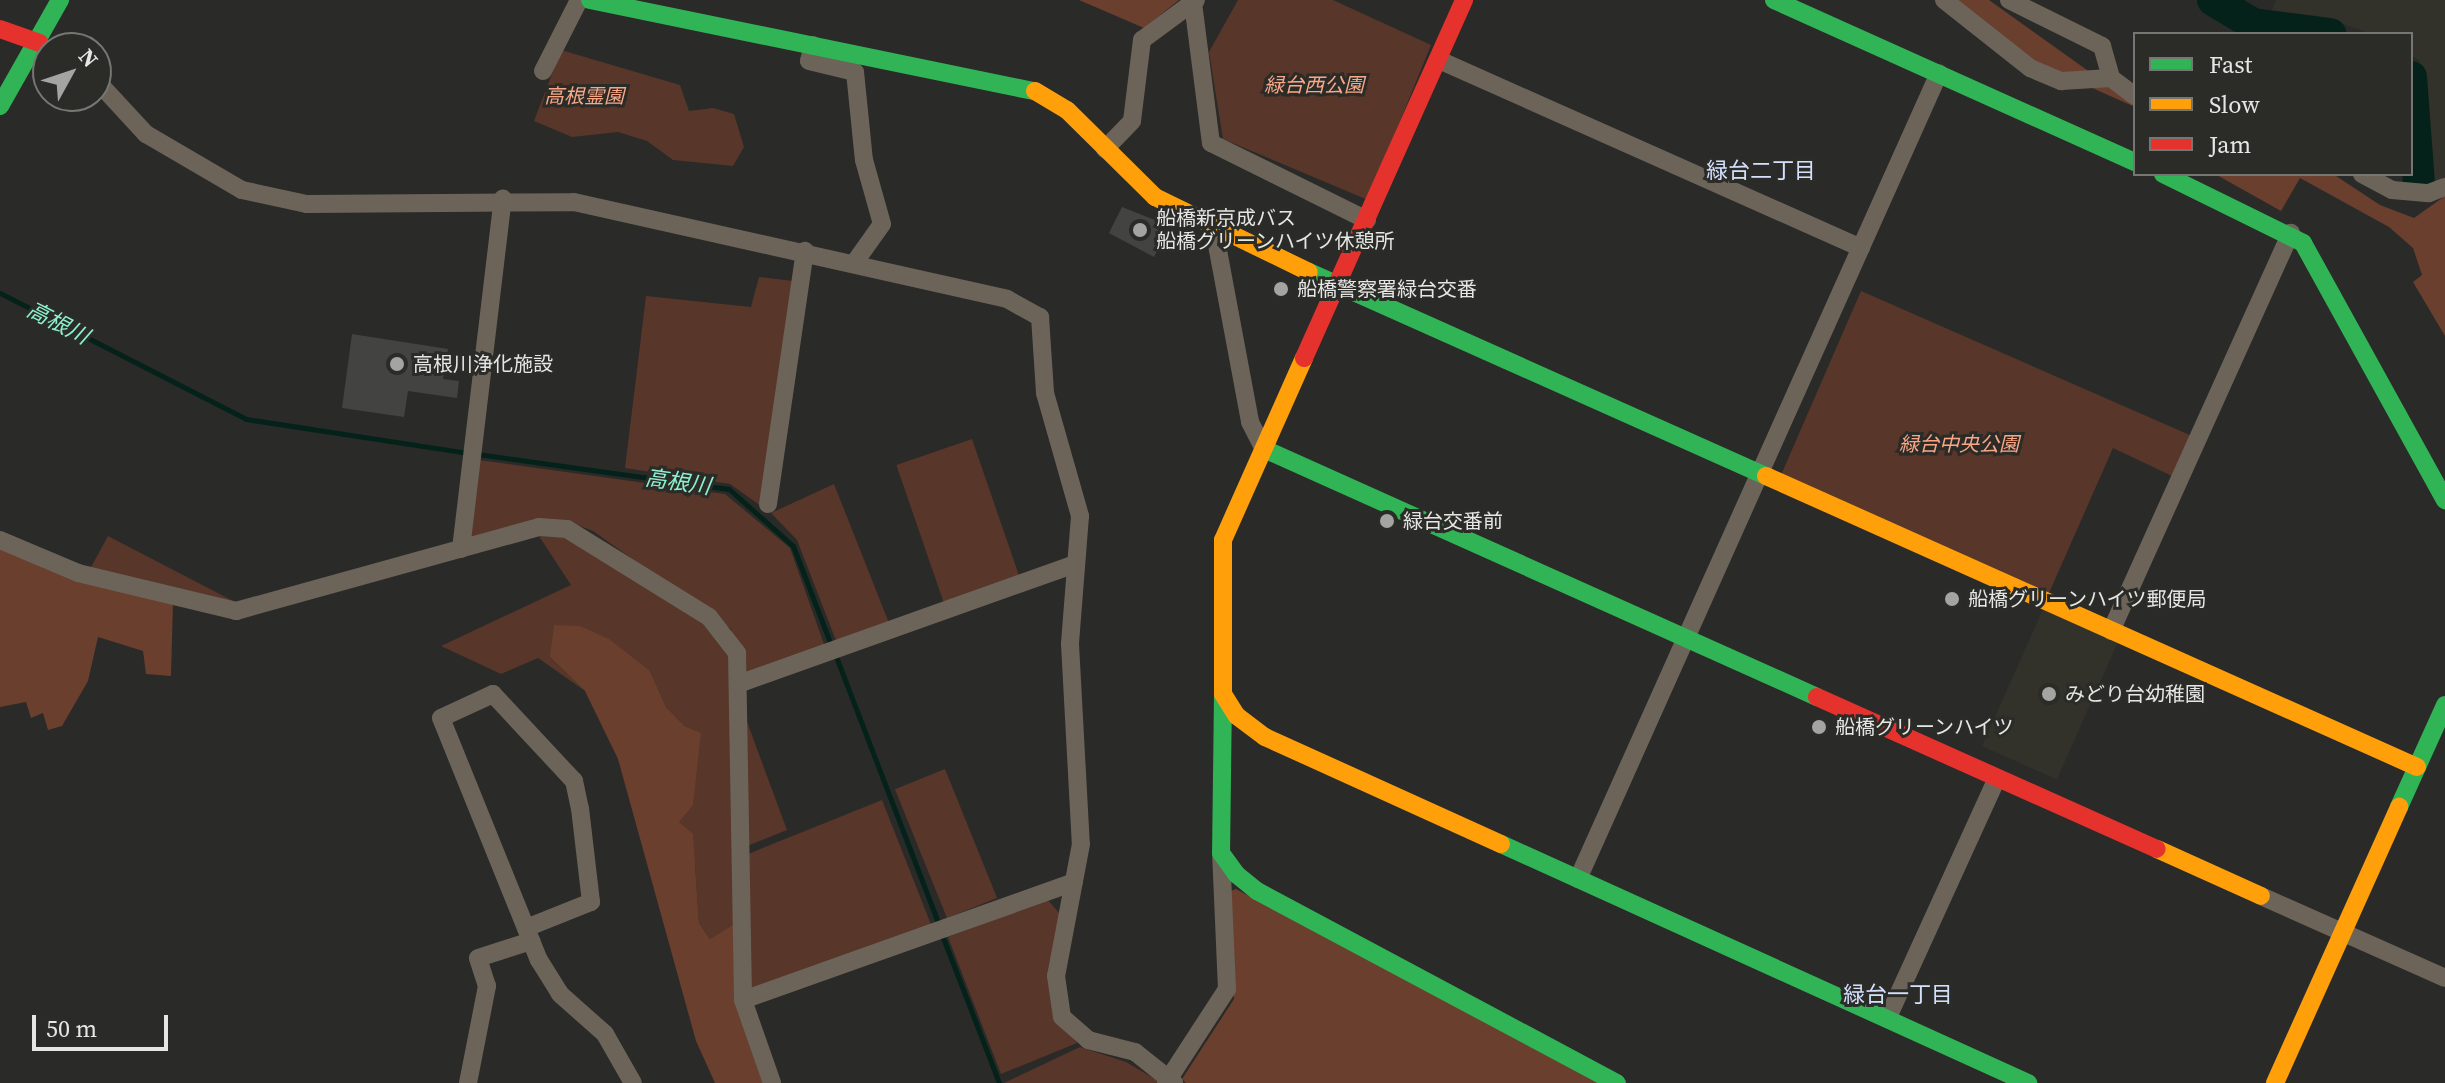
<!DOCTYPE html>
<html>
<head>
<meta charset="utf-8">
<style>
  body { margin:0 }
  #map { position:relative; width:2445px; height:1083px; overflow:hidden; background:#2a2a29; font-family:"Source Serif 4","Noto Sans JP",serif }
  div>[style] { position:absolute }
  .built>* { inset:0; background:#33322a; transform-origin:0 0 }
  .green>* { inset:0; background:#583629; transform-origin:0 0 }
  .forest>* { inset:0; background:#6a3f2d }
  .stream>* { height:5px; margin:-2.5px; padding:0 2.5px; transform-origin:2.5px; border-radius:2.5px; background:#042219 }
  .river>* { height:32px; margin:-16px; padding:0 16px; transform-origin:16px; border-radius:16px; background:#042219 }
  .building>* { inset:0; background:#434342 }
  .street>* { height:18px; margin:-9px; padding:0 9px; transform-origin:9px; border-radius:9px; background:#6c6459 }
  .fast>* { height:18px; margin:-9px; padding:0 9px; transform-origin:9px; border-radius:9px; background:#30b455 }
  .slow>* { height:18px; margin:-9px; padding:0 9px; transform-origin:9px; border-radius:9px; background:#ff9f0a }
  .jam>* { height:18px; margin:-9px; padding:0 9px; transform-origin:9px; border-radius:9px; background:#e5322d }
  .dots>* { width:22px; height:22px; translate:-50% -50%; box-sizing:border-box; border:4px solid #2b2b28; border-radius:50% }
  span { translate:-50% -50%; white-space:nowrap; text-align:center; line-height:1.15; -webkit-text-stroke:6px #2b2b28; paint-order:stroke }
  .park-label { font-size:20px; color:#f9a787; font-style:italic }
  .poi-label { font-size:20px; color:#e6e6e4 }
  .left { translate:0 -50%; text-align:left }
  .neighbourhood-label { font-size:22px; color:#d4e0fc }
  .water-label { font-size:22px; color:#8df1cf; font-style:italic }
  .legend { position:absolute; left:2133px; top:32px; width:280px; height:144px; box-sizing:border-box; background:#2b2b28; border:2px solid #767673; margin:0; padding:10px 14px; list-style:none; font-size:24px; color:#e6e6e4 }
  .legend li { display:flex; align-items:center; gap:16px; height:40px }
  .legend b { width:40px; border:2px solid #767673 }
  .north { position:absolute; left:32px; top:32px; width:80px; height:80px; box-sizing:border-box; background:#2b2b28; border:2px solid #767673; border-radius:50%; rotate:50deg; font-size:22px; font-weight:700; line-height:32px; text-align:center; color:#e6e6e4 }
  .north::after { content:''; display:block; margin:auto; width:28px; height:36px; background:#a4a4a3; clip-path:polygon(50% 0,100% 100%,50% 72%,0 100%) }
  .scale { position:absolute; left:32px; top:1015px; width:136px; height:36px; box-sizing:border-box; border:4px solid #e6e6e4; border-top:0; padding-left:10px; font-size:24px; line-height:28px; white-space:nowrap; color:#e6e6e4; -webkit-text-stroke:6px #2b2b28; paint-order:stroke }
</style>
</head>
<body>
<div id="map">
  <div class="built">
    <div style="clip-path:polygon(2276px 0,2445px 0,2445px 179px,2425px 185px,2420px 61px,2411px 55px,2411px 34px,2371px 34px,2327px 18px,2271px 13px)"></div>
    <div style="left:2043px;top:609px;width:82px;height:150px;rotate:24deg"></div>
  </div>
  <div class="green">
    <div style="clip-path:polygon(1238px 0,1333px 0,1431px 45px,1368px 200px,1223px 139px,1209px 52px)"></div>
    <div style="clip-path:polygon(561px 50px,680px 85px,689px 111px,713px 108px,734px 114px,744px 147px,733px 166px,673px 160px,647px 141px,618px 132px,572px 137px,534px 121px)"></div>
    <div style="clip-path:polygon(759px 277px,793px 281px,761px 506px,730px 484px,625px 468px,646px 296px,751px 307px)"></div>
    <div style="clip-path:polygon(1861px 291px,2192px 436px,2172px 476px,2113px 448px,2049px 593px,1781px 475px)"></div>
    <div style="left:972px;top:439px;width:147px;height:80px;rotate:71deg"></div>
    <div style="clip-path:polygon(479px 460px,725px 494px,790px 548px,825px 647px,744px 676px,731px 629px,593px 531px,570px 522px,469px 540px)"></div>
    <div style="clip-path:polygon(834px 484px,889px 623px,837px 643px,797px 540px,771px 513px)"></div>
    <div style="clip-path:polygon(108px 536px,237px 603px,90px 569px)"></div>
    <div style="clip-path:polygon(539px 536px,568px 537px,702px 623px,731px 655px,734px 924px,710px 939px,699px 923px,695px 864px,679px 822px,684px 727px,666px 707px,650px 671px,550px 657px,585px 691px,538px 658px,501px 674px,441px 646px,571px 585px)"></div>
    <div style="clip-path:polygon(743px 711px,787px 830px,747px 846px)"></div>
    <div style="left:945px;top:769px;width:139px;height:54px;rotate:68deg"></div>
    <div style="clip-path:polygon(882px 800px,932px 927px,750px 988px,748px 854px)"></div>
    <div style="clip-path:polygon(1047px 899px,1060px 914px,1057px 1019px,1077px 1043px,1001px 1074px,948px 937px)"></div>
    <div style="clip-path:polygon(1080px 1047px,1126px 1062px,1162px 1083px,1004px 1083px)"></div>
  </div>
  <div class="forest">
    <div style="clip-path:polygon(1079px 0,1179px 0,1144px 28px)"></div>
    <div style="clip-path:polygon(1957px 0,1989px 0,2108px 85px,2135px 96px,2135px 107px,2036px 63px)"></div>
    <div style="clip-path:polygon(2215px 174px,2333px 174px,2380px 205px,2414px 218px,2445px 196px,2445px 336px,2413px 282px,2422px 275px,2413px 248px,2389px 227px,2300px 178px,2281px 211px)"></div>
    <div style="clip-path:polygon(0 547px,173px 603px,171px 676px,146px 674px,143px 651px,98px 637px,88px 681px,62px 726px,48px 730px,43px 713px,31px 718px,26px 702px,0 707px)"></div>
    <div style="clip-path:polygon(554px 625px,580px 626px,609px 639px,650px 671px,666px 707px,684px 726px,701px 733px,693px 805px,679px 822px,693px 834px,699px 923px,710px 939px,734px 924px,765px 1083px,715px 1083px,696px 1041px,618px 759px,585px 691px,550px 657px)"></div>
    <div style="clip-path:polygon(1236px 889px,1600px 1083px,1186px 1083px,1182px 1079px,1234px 999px,1228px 892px)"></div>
  </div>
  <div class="stream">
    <div style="left:0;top:293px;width:276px;rotate:27.1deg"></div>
    <div style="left:246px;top:419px;width:224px;rotate:8.7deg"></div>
    <div style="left:477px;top:454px;width:254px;rotate:7.9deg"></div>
    <div style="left:729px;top:489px;width:86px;rotate:41.7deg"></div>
    <div style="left:793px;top:546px;width:106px;rotate:69deg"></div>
    <div style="left:835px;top:654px;width:290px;rotate:69deg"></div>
    <div style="left:942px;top:935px;width:159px;rotate:68.9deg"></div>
  </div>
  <div class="river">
    <div style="left:2213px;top:0;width:47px;rotate:31deg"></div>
    <div style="left:2253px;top:24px;width:78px;rotate:7.4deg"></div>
    <div style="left:2411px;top:77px;width:107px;rotate:85.7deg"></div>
  </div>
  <div class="building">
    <div style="clip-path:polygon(1122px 207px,1170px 226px,1154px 257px,1109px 233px)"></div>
    <div style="clip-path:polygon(352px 334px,448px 349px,443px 379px,459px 381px,457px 398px,408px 391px,404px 417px,342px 408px)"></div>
  </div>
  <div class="street">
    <div style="left:1944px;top:0;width:110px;rotate:38.3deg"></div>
    <div style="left:2030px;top:68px;width:34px;rotate:23deg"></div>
    <div style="left:2061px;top:81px;width:50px;rotate:-3.4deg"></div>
    <div style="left:2009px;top:0;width:104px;rotate:26.3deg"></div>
    <div style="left:2102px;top:46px;width:33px;rotate:74deg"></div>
    <div style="left:2111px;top:78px;width:30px;rotate:37deg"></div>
    <div style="left:1193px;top:3px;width:141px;rotate:82.7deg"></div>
    <div style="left:1211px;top:143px;width:174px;rotate:26.3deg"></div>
    <div style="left:813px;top:45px;width:16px;rotate:104deg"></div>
    <div style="left:809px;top:61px;width:47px;rotate:13.4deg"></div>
    <div style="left:855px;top:72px;width:88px;rotate:84.2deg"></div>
    <div style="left:864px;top:160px;width:66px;rotate:74.3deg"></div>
    <div style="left:882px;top:224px;width:47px;rotate:125.4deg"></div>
    <div style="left:1439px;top:60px;width:462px;rotate:24deg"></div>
    <div style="left:543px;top:71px;width:80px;rotate:-63.1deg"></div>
    <div style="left:96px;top:80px;width:74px;rotate:47.2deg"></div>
    <div style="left:146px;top:134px;width:111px;rotate:30.3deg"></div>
    <div style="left:242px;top:190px;width:66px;rotate:12.2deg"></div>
    <div style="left:307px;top:204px;width:267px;rotate:-0.4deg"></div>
    <div style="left:574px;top:202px;width:444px;rotate:12.6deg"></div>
    <div style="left:1007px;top:299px;width:38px;rotate:29deg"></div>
    <div style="left:1040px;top:317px;width:76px;rotate:86.2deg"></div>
    <div style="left:1045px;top:393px;width:128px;rotate:74.1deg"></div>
    <div style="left:1080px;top:516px;width:128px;rotate:94.5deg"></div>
    <div style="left:1070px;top:644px;width:200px;rotate:86.9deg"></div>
    <div style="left:1081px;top:844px;width:134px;rotate:100.7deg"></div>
    <div style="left:1056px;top:976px;width:41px;rotate:81.7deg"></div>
    <div style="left:1062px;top:1017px;width:35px;rotate:41deg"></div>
    <div style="left:1088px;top:1040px;width:49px;rotate:14.3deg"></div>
    <div style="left:1135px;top:1052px;width:50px;rotate:38.5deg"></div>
    <div style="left:1105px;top:149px;width:39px;rotate:-46deg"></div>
    <div style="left:1132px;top:121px;width:82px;rotate:-83deg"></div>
    <div style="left:1142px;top:40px;width:67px;rotate:-36.5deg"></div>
    <div style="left:2362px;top:174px;width:34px;rotate:28deg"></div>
    <div style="left:2392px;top:190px;width:37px;rotate:5deg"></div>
    <div style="left:2429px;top:193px;width:17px;rotate:-21deg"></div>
    <div style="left:1214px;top:229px;width:196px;rotate:79.4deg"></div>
    <div style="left:1250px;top:422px;width:30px;rotate:63deg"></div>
    <div style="left:768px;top:504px;width:256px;rotate:-81.7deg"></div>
    <div style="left:0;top:540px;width:85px;rotate:22.9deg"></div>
    <div style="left:78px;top:573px;width:163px;rotate:13.5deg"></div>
    <div style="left:236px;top:611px;width:314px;rotate:-15.5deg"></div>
    <div style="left:539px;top:527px;width:28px;rotate:4deg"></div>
    <div style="left:567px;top:529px;width:167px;rotate:31.8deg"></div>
    <div style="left:709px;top:617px;width:46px;rotate:52.1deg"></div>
    <div style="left:737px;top:653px;width:347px;rotate:89deg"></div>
    <div style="left:743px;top:1000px;width:88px;rotate:70.7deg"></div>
    <div style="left:461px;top:549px;width:353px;rotate:-83.2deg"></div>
    <div style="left:2111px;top:631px;width:437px;rotate:-65.7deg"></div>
    <div style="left:738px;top:684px;width:355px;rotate:-19.6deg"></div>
    <div style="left:1578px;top:879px;width:883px;rotate:-65.87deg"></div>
    <div style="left:2261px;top:896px;width:201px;rotate:24deg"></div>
    <div style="left:526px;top:928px;width:70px;rotate:-21.8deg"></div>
    <div style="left:591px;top:902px;width:94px;rotate:-96.7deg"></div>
    <div style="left:580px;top:809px;width:29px;rotate:-102deg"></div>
    <div style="left:574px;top:781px;width:119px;rotate:-133deg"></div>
    <div style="left:493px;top:694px;width:57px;rotate:155.2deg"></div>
    <div style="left:441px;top:718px;width:261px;rotate:68deg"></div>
    <div style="left:539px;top:960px;width:40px;rotate:58deg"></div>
    <div style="left:560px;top:994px;width:60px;rotate:41.6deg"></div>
    <div style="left:605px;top:1034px;width:56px;rotate:60.3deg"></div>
    <div style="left:743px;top:1000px;width:351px;rotate:-19.6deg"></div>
    <div style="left:1889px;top:1015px;width:260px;rotate:-65.5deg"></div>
    <div style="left:468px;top:1083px;width:99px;rotate:-78.9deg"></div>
    <div style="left:487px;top:986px;width:29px;rotate:-108deg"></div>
    <div style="left:478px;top:958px;width:56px;rotate:-17.8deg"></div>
    <div style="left:1166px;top:1083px;width:112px;rotate:-57deg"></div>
    <div style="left:1227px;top:989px;width:136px;rotate:-92.5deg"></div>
  </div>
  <div class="fast">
    <div style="left:590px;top:0;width:454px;rotate:11.6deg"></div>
    <div style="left:1774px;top:0;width:396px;rotate:24.2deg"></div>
    <div style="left:0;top:106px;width:122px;rotate:-60.5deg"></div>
    <div style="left:2163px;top:174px;width:156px;rotate:26.2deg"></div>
    <div style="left:2303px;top:243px;width:294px;rotate:61.1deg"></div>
    <div style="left:1309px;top:272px;width:500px;rotate:24.06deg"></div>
    <div style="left:1264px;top:449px;width:606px;rotate:24.15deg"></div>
    <div style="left:1223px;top:694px;width:159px;rotate:90.7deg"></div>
    <div style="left:1221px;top:853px;width:26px;rotate:54deg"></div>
    <div style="left:1236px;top:874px;width:27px;rotate:39deg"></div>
    <div style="left:1257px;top:891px;width:408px;rotate:28.1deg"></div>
    <div style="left:2399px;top:807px;width:112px;rotate:-65.7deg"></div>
    <div style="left:1501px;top:844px;width:579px;rotate:24.39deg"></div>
  </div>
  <div class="slow">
    <div style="left:1035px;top:91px;width:37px;rotate:31deg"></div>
    <div style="left:1067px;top:110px;width:124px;rotate:44.7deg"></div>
    <div style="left:1155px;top:197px;width:171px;rotate:26deg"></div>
    <div style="left:1304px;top:358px;width:199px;rotate:114deg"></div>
    <div style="left:1223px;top:540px;width:154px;rotate:90deg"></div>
    <div style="left:1223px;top:694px;width:26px;rotate:58deg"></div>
    <div style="left:1237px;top:716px;width:35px;rotate:37deg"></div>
    <div style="left:1265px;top:737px;width:259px;rotate:24.4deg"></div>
    <div style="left:1766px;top:476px;width:713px;rotate:24.08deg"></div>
    <div style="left:2157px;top:849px;width:114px;rotate:24.3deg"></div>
    <div style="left:2275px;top:1083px;width:303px;rotate:-65.8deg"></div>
  </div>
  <div class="jam">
    <div style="left:0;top:29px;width:42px;rotate:19.3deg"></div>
    <div style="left:1304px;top:358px;width:392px;rotate:-65.9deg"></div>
    <div style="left:1817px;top:697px;width:372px;rotate:24.1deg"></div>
  </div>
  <div class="dots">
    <div style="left:1140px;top:230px;background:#a4a4a3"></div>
    <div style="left:1281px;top:289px;background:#a4a4a3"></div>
    <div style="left:397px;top:364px;background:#a4a4a3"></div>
    <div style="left:1387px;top:521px;background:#a4a4a3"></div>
    <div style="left:1952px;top:599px;background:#a4a4a3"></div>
    <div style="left:2049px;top:694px;background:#a4a4a3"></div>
    <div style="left:1819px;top:727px;background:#a4a4a3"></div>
  </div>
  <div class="park-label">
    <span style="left:1314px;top:85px">緑台西公園</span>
    <span style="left:584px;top:96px">高根霊園</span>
    <span style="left:1959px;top:444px">緑台中央公園</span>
  </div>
  <div class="poi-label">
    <span class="left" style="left:1156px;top:230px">船橋新京成バス<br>船橋グリーンハイツ休憩所</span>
    <span class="left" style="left:1297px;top:289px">船橋警察署緑台交番</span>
    <span class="left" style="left:413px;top:364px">高根川浄化施設</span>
    <span class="left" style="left:1403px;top:521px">緑台交番前</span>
    <span class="left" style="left:1968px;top:599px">船橋グリーンハイツ郵便局</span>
    <span class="left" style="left:2065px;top:694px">みどり台幼稚園</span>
    <span class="left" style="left:1835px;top:727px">船橋グリーンハイツ</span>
  </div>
  <div class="neighbourhood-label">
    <span style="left:1761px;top:171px">緑台二丁目</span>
    <span style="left:1898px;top:995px">緑台一丁目</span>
  </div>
  <div class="water-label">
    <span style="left:58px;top:323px;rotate:27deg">高根川</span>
    <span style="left:678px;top:482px;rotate:8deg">高根川</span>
  </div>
  <ul class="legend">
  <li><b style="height:10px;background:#30b455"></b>Fast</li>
  <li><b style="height:10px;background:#ff9f0a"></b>Slow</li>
  <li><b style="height:10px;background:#e5322d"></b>Jam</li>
  </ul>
  <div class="north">N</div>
  <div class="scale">50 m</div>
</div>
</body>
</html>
